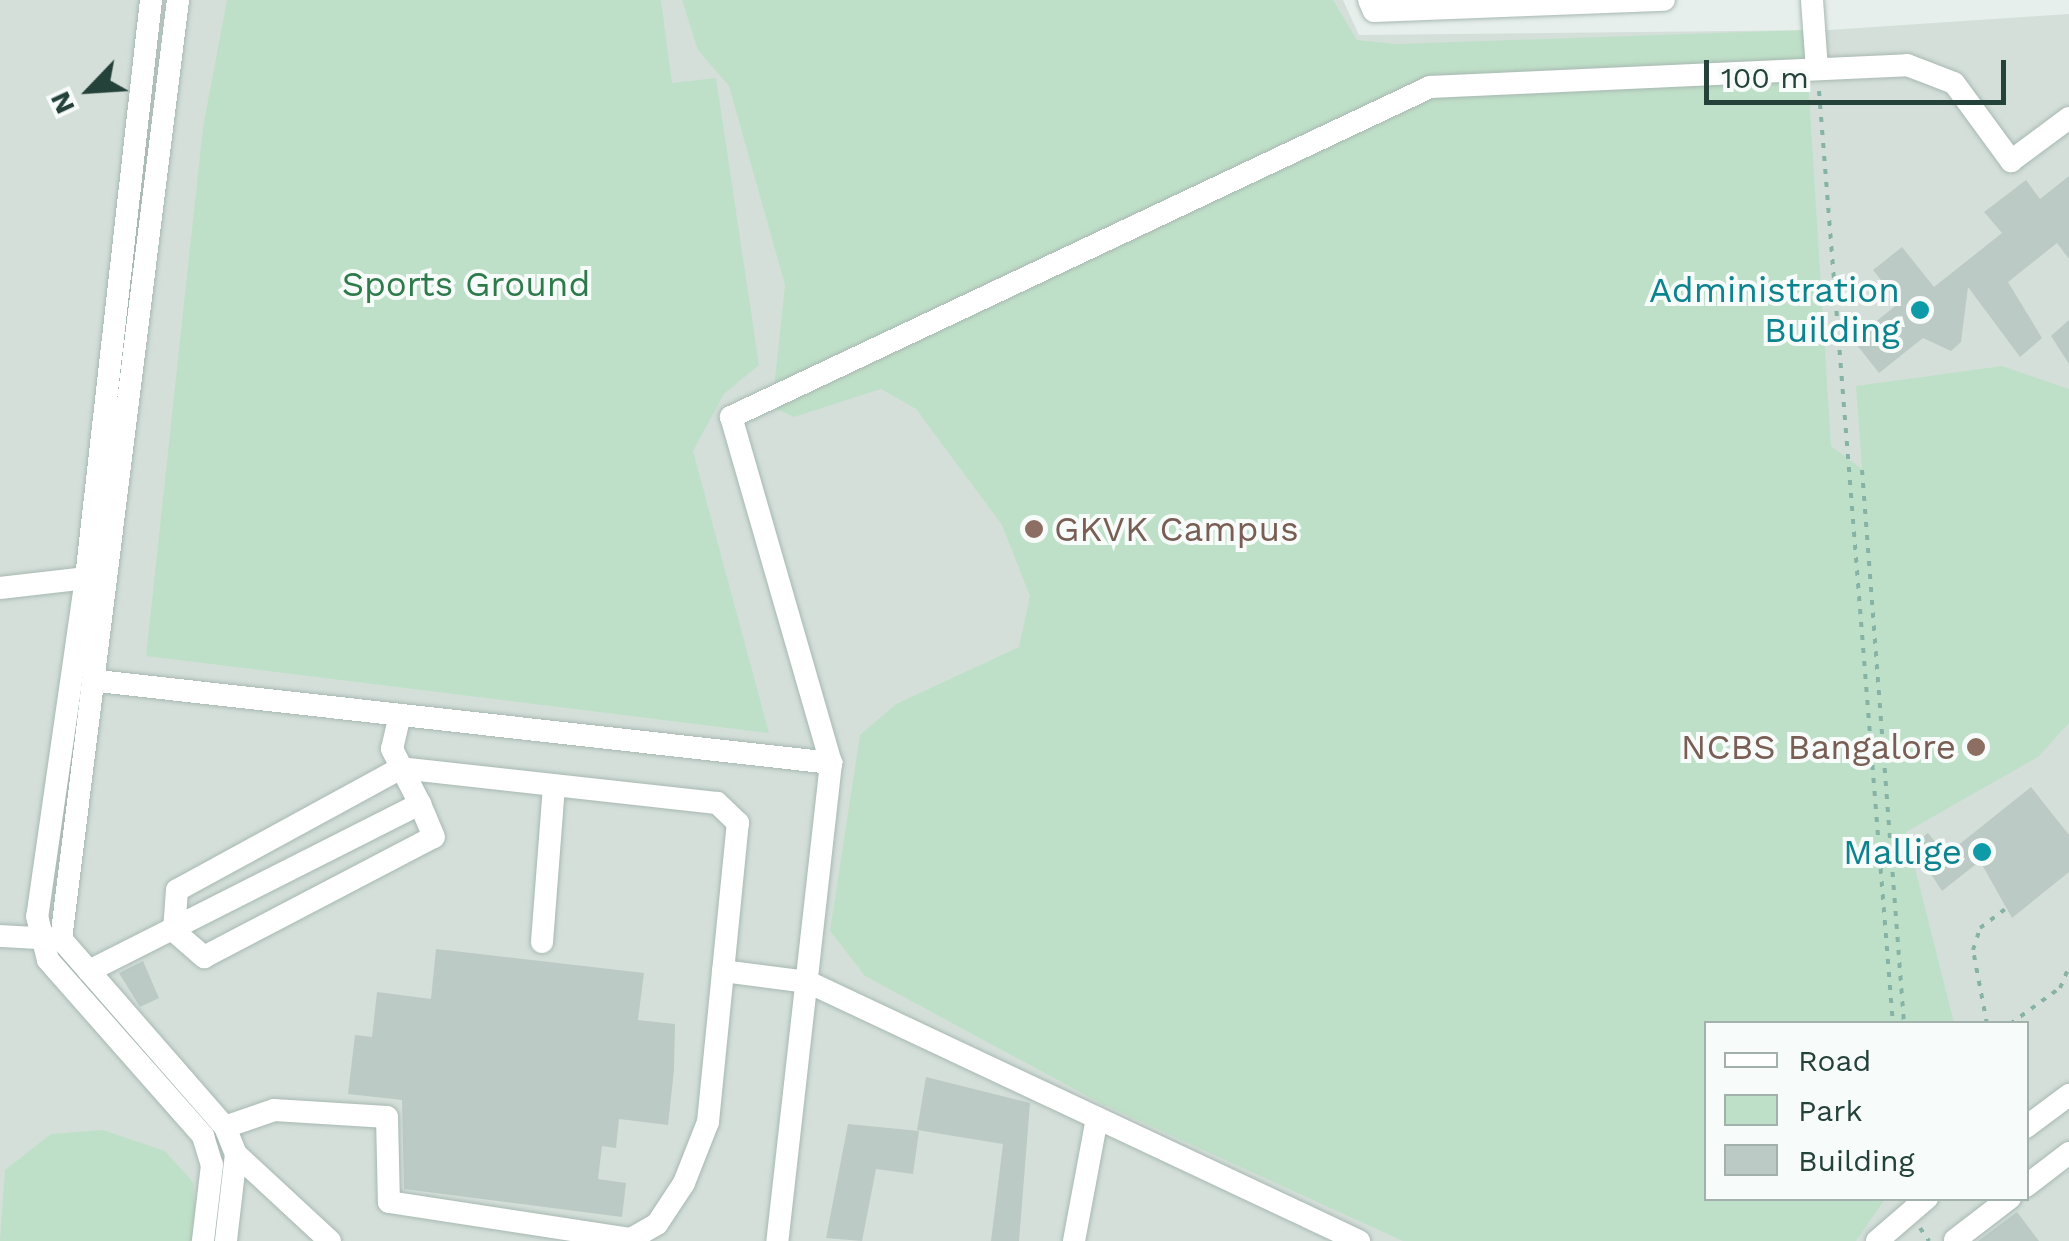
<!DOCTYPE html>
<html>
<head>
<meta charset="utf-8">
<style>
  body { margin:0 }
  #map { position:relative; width:2069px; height:1241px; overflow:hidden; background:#e6efeb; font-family:"Work Sans",sans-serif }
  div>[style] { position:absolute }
  .built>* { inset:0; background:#d4dfda }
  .green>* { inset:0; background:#bfe0c8 }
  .building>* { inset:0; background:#bbcac4 }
  .path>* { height:4px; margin-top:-2px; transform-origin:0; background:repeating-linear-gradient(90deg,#86b3a5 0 5px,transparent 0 13px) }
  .roads { filter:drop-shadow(0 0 2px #a8b8b2) drop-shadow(0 0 2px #a8b8b2) }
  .minor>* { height:22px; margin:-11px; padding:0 11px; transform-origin:11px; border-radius:11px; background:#fff }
  .dots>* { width:28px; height:28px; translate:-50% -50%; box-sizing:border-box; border:5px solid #f7fbf9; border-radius:50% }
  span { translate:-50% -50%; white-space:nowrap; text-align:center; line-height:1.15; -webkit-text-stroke:8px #f7fbf9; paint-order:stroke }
  .park-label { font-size:35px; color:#2d7a4b }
  .culture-label { font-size:35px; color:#0d838f }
  .right { translate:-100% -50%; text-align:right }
  .education-label { font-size:35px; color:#785e54 }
  .left { translate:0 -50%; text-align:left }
  .legend { position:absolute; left:1704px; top:1021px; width:325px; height:180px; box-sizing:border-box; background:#f7fbf9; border:2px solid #a3b1ad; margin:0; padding:12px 18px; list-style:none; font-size:30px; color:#24423a }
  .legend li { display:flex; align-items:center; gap:20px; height:50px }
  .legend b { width:50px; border:2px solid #a3b1ad }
  .north { position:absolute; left:40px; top:40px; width:100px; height:100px; -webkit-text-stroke:8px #f7fbf9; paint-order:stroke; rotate:245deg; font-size:28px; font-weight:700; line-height:40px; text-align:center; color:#24423a }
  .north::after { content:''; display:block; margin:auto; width:35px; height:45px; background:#24423a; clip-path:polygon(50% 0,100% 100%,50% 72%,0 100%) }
  .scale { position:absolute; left:1704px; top:60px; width:302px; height:45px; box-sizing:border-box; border:5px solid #24423a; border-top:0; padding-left:12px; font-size:30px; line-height:35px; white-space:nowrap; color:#24423a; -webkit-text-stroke:8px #f7fbf9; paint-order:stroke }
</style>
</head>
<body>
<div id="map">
  <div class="built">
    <div style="clip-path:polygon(evenodd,0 0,1343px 0,1359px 35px,1829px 30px,2069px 14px,2069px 1241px,0 1241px,0 0,1706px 1024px,2026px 1024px,2026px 1198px,1706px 1198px,1706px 1024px)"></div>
  </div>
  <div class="green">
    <div style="clip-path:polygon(227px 0,661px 0,672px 83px,716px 78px,759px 365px,724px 394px,693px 451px,769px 733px,146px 656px,203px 127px)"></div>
    <div style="clip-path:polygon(682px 0,1333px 0,1357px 40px,1397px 44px,1805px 30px,1831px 446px,1862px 469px,1856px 386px,2002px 366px,2069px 389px,2069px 723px,2038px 757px,1906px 832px,1954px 1023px,1706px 1024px,1706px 1198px,1885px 1199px,1856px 1241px,1403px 1241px,1100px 1103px,865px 976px,830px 931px,860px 735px,896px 704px,1019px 647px,1030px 596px,1002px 525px,916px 409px,881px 389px,794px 417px,772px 407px,785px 285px,729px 86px,698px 50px)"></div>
    <div style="clip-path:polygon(103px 1130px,165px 1151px,193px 1182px,198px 1241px,0 1241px,5px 1170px,51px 1134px)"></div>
  </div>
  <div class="building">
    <div style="clip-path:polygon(2069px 176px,2069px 259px,2057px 243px,2008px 282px,2042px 338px,2020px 357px,1968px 287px,1961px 342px,1951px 351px,1923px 338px,1879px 373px,1853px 340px,1899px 303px,1873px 270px,1902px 247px,1934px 287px,2002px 233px,1984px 212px,2026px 180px,2040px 199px)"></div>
    <div style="clip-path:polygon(2069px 320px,2069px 364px,2051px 336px)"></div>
    <div style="clip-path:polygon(2031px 787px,2069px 835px,2069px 872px,2012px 918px,1980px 861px,1942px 891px,1912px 845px,1928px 833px,1946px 855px)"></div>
    <div style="clip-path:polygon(436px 949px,644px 973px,638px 1020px,675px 1024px,674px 1070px,668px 1125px,619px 1119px,616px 1148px,602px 1146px,598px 1179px,626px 1183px,622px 1217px,404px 1189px,402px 1100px,348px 1094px,355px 1035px,372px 1037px,377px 992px,431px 999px)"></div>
    <div style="clip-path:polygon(143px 961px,159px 998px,140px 1007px,119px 973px)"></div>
    <div style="clip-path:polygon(926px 1077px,1030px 1103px,1019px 1241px,991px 1241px,1003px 1144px,917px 1130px)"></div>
    <div style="clip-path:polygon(848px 1124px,919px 1131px,913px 1174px,876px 1169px,862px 1241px,826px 1238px)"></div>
    <div style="clip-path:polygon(2017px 1212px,2039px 1241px,1978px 1241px)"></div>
  </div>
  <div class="path">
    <div style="left:1819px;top:91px;width:936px;rotate:85.47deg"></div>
    <div style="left:1862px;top:470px;width:556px;rotate:85.66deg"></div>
    <div style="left:1987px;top:1024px;width:75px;rotate:-100.7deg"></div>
    <div style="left:1973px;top:950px;width:23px;rotate:-72deg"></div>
    <div style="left:1980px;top:928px;width:31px;rotate:-37deg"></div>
    <div style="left:2010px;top:1024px;width:62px;rotate:-35.8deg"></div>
    <div style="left:2060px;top:988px;width:23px;rotate:-67deg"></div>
    <div style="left:1920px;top:1228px;width:16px;rotate:55deg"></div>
  </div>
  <div class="roads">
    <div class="minor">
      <div style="left:151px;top:0;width:582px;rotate:96.42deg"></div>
      <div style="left:86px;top:578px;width:342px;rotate:98.2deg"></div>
      <div style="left:37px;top:916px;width:45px;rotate:76deg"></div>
      <div style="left:48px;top:960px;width:235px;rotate:48.6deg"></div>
      <div style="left:203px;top:1136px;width:30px;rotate:73deg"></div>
      <div style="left:212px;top:1165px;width:77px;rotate:96.8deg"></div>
      <div style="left:178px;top:0;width:946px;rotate:97.1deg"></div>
      <div style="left:61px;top:939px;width:249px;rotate:48.9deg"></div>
      <div style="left:225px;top:1127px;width:29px;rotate:68deg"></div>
      <div style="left:236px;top:1154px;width:88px;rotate:96.6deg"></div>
      <div style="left:1369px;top:0;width:12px;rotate:66deg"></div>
      <div style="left:1374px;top:11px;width:290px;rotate:-2.2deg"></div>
      <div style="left:1812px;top:0;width:69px;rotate:85.9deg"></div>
      <div style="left:0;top:588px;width:87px;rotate:-6.6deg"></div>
      <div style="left:98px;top:681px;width:738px;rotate:6.38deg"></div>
      <div style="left:831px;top:763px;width:481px;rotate:96.4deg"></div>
      <div style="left:831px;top:763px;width:360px;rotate:-106.1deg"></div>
      <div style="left:731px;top:417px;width:773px;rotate:-25.27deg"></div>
      <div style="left:1430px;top:87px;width:478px;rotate:-2.6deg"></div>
      <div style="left:1907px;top:65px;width:50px;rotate:21deg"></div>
      <div style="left:1954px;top:83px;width:97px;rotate:53.8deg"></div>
      <div style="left:2011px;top:161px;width:72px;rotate:-36.6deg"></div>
      <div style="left:0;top:936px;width:53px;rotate:3.2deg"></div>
      <div style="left:542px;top:942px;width:157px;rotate:-85.6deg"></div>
      <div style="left:89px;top:971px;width:371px;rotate:-26.8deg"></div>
      <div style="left:420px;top:804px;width:62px;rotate:-117deg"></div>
      <div style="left:392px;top:749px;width:35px;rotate:-77deg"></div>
      <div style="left:723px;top:971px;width:86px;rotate:7.4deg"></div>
      <div style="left:808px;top:982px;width:609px;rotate:25.18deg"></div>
      <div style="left:225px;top:1127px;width:52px;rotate:-19.1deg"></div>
      <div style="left:274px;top:1110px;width:113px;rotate:3.5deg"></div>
      <div style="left:387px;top:1117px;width:85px;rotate:88.7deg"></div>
      <div style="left:389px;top:1202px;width:245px;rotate:8.7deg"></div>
      <div style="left:631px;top:1239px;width:30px;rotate:-30deg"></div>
      <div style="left:657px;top:1224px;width:49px;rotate:-56.6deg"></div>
      <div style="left:684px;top:1183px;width:66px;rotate:-68.5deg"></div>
      <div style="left:708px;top:1122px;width:301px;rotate:-84.3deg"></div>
      <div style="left:738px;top:823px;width:29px;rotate:-136deg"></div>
      <div style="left:717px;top:803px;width:318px;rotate:-173.7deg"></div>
      <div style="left:401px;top:768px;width:255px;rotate:151.4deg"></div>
      <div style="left:177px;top:890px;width:41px;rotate:94.2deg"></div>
      <div style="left:174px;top:931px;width:40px;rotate:41deg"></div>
      <div style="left:204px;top:957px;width:259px;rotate:-27.6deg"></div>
      <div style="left:434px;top:837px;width:36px;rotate:-113deg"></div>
      <div style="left:2026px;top:1127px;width:54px;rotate:-36.7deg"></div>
      <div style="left:236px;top:1154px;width:128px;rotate:42.8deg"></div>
      <div style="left:2026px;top:1186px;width:54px;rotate:-37.5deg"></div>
      <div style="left:1955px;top:1240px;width:69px;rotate:-37.4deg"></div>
      <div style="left:1074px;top:1241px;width:125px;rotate:-79.4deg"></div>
      <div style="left:1877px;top:1241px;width:66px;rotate:-40.7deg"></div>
    </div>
  </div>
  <div class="dots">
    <div style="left:1920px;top:310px;background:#0f9aa8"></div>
    <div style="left:1034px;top:529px;background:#8d6e63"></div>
    <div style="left:1976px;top:747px;background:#8d6e63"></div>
    <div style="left:1982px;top:852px;background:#0f9aa8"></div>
  </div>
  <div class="park-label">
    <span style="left:466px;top:284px">Sports Ground</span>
  </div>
  <div class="culture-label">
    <span class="right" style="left:1900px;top:310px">Administration<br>Building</span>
    <span class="right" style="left:1962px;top:852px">Mallige</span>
  </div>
  <div class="education-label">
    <span class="left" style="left:1054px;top:529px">GKVK Campus</span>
    <span class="right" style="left:1956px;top:747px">NCBS Bangalore</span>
  </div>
  <ul class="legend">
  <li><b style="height:12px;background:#fff"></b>Road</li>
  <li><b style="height:28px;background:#bfe0c8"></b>Park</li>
  <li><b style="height:28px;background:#bbcac4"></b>Building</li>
  </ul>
  <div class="north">N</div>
  <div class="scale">100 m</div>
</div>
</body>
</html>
